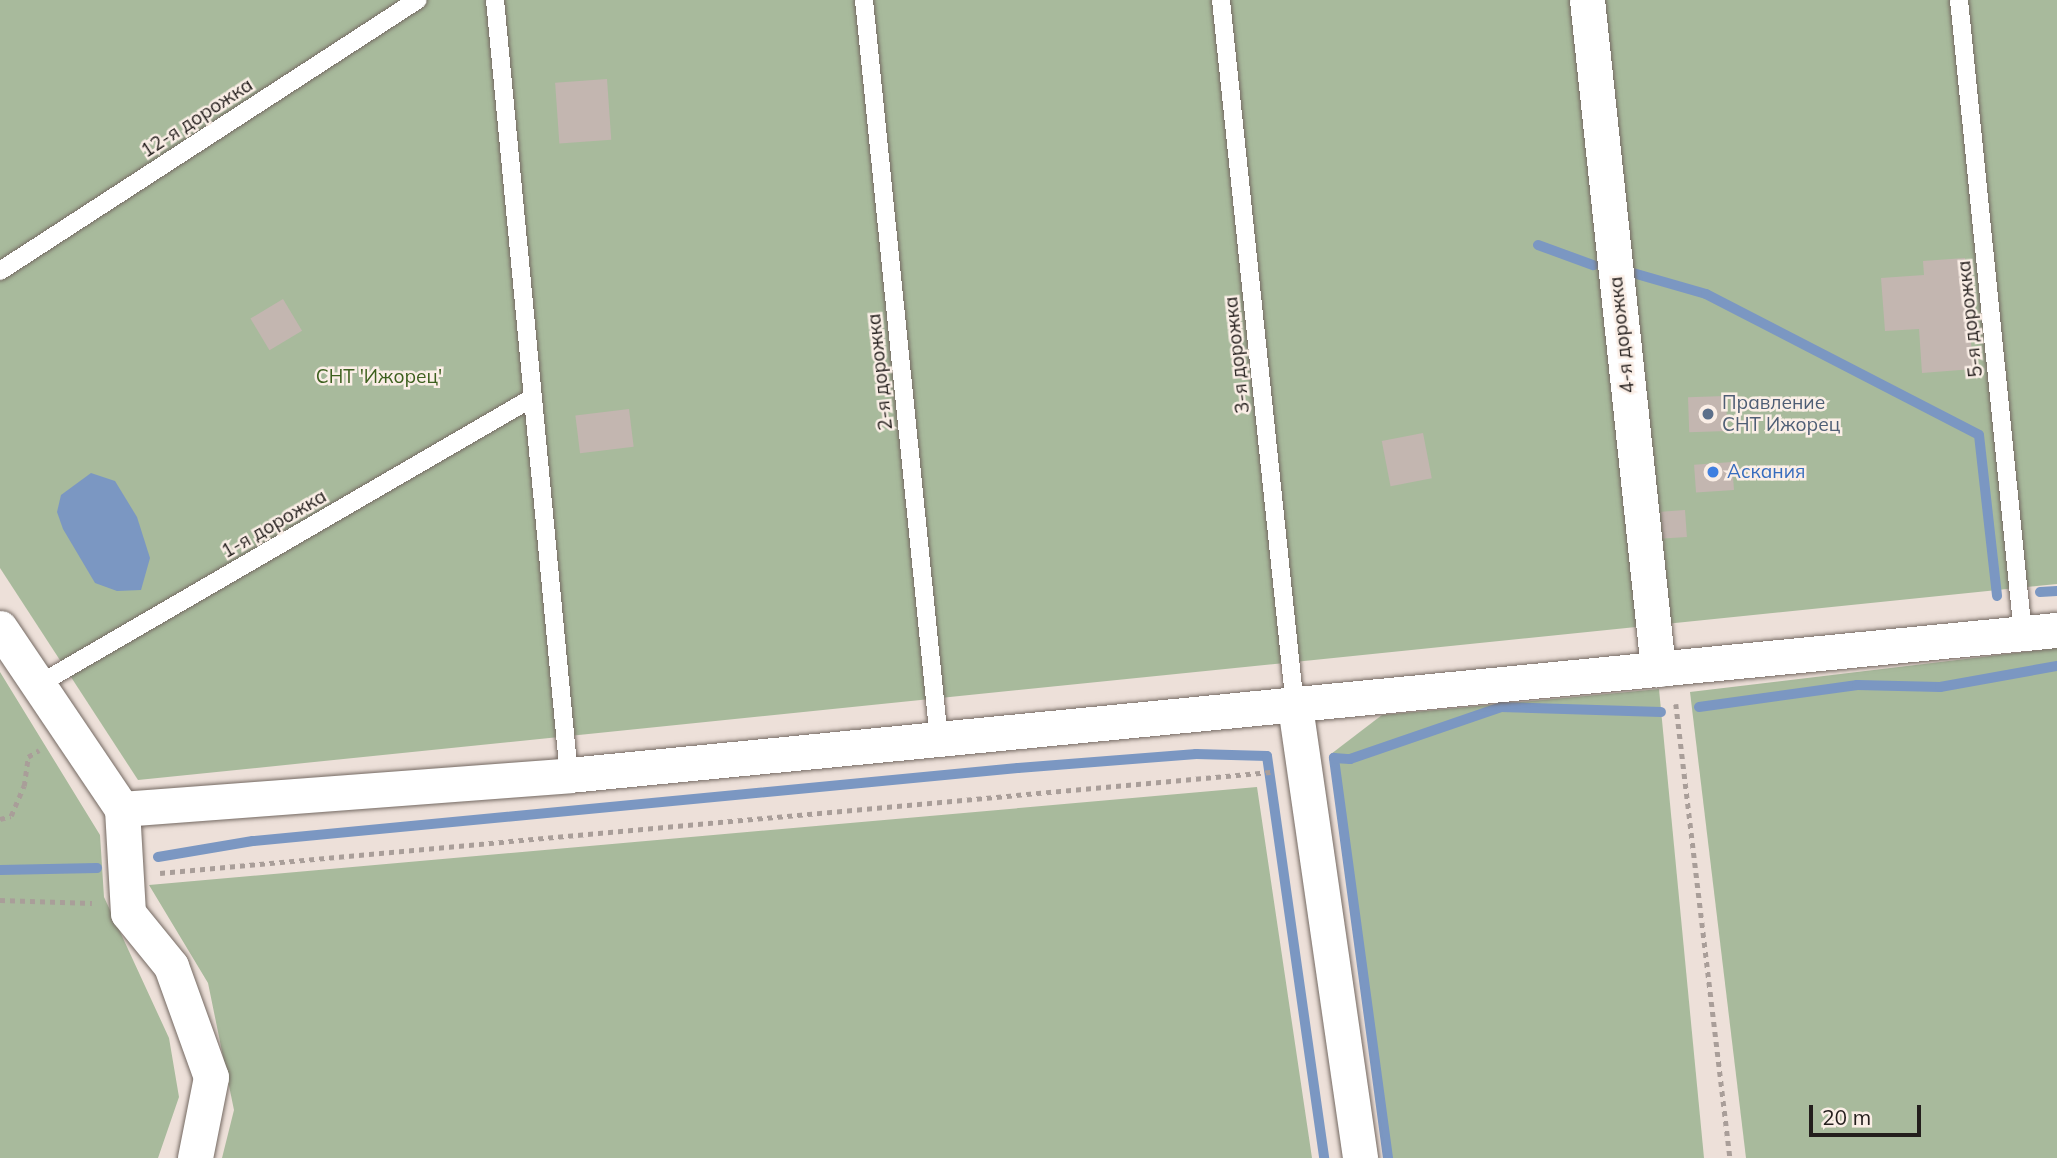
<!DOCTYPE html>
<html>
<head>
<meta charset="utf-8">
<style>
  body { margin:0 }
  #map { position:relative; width:2057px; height:1158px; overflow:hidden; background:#ede0d9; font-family:Mulish,sans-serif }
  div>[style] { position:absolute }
  .green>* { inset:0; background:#a8ba9c }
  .water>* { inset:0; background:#7b97c2 }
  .stream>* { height:10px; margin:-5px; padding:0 5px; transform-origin:5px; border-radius:5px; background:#7b97c2 }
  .building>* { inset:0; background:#c3b6b0; transform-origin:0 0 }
  .path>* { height:4.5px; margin-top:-2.25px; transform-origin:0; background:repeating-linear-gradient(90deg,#a99e99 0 5px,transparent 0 10px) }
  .roads { filter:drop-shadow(0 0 2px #746962) drop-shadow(0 0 2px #746962) }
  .lane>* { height:18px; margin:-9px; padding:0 9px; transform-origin:9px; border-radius:9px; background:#fff }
  .street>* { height:35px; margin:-17.5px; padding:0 17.5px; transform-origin:17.5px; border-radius:17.5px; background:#fff }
  .dots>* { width:19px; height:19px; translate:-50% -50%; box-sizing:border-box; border:4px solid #faeee6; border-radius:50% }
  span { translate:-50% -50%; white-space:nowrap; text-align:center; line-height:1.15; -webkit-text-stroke:5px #faeee6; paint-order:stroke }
  .street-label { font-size:19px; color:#231e1c }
  .park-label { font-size:19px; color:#3d601e }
  .service-label { font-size:19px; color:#4e5e75 }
  .left { translate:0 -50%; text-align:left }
  .shop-label { font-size:19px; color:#366cbe }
  .scale { position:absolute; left:1809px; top:1105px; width:112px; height:32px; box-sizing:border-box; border:4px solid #231e1c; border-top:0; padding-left:9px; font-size:21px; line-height:24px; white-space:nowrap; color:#231e1c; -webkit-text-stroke:5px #faeee6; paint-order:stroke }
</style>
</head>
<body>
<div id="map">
  <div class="green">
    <div style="clip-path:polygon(0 0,2057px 0,2057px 584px,138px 780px,0 568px)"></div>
    <div style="clip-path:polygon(2057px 648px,2057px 1158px,1746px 1158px,1690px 692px)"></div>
    <div style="clip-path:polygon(0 672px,100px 835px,104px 897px,169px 1038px,179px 1097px,158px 1158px,0 1158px)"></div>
    <div style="clip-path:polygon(1659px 689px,1704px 1158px,1391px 1158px,1331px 754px,1382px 715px)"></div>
    <div style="clip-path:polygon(1257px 787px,1312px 1158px,222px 1158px,234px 1110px,208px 983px,149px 885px)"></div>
  </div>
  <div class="water">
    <div style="clip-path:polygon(91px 473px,115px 481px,137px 517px,150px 558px,141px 590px,117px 591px,95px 583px,63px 529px,57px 512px,61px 495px)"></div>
  </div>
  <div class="stream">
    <div style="left:1538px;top:245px;width:59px;rotate:20deg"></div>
    <div style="left:1633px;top:273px;width:76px;rotate:16deg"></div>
    <div style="left:1706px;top:294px;width:307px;rotate:27.3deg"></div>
    <div style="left:1979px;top:435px;width:162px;rotate:83.6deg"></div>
    <div style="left:2040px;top:592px;width:17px;rotate:-3deg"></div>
    <div style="left:1699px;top:707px;width:160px;rotate:-7.9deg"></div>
    <div style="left:1857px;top:685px;width:83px;rotate:1.4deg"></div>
    <div style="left:1940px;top:687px;width:119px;rotate:-10.2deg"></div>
    <div style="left:158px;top:857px;width:96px;rotate:-9.6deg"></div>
    <div style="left:253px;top:841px;width:768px;rotate:-5.45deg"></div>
    <div style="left:1018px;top:768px;width:179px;rotate:-4.5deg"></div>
    <div style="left:1196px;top:754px;width:71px;rotate:1.6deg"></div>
    <div style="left:1267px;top:756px;width:406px;rotate:81.9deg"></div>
    <div style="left:0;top:870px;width:97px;rotate:-1.2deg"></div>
    <div style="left:1388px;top:1158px;width:404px;rotate:-97.7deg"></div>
    <div style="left:1334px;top:758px;width:16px;rotate:4deg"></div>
    <div style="left:1350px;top:759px;width:160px;rotate:-19deg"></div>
    <div style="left:1501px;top:707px;width:160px;rotate:1.8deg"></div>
  </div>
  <div class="building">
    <div style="left:607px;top:79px;width:61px;height:52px;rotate:86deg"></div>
    <div style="clip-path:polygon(1965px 258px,1973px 369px,1922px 373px,1919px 329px,1885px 331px,1881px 278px,1924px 275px,1923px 261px)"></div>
    <div style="left:283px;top:299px;width:37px;height:38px;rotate:59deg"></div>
    <div style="left:1726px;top:396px;width:35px;height:38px;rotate:88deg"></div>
    <div style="left:629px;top:409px;width:38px;height:54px;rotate:83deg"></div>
    <div style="left:1423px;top:433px;width:46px;height:42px;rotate:79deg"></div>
    <div style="left:1732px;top:462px;width:28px;height:38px;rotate:86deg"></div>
    <div style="left:1685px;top:510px;width:27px;height:24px;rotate:86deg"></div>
  </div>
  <div class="path">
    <div style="left:1676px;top:704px;width:457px;rotate:83.2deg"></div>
    <div style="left:0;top:819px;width:11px;rotate:-15deg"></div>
    <div style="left:11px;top:816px;width:33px;rotate:-67deg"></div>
    <div style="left:24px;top:786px;width:29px;rotate:-82deg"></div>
    <div style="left:28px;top:757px;width:13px;rotate:-32deg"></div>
    <div style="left:160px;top:873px;width:1115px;rotate:-5.2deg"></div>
    <div style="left:0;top:900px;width:92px;rotate:1.9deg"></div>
  </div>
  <div class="roads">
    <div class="lane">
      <div style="left:495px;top:0;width:779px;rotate:84.55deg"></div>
      <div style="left:864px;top:0;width:744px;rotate:84.21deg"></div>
      <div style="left:1221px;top:0;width:710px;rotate:84.02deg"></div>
      <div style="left:1959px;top:0;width:637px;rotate:84.24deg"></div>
      <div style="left:0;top:271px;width:498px;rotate:-33deg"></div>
      <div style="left:36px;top:686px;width:574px;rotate:-30.14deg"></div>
    </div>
    <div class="street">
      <div style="left:1587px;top:0;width:673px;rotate:83.94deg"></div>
      <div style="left:0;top:628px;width:218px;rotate:56deg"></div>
      <div style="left:122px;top:809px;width:448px;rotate:-4.3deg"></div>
      <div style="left:569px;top:775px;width:1495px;rotate:-5.57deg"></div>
      <div style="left:1295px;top:706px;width:457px;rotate:81.8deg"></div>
      <div style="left:122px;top:809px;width:104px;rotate:86.7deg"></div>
      <div style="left:128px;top:913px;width:68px;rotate:50.9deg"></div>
      <div style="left:171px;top:966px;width:118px;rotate:70.2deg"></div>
      <div style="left:211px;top:1077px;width:83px;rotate:101.2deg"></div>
    </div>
  </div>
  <div class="dots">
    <div style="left:1708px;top:414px;background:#5c6f8a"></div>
    <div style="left:1713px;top:472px;background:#3f7fe0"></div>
  </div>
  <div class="street-label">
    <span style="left:197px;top:118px;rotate:-33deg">12-я дорожка</span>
    <span style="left:1970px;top:319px;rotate:-96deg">5-я дорожка</span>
    <span style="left:1622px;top:335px;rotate:-96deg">4-я дорожка</span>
    <span style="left:1237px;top:355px;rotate:-96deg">3-я дорожка</span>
    <span style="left:880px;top:372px;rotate:-96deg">2-я дорожка</span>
    <span style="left:274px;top:524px;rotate:-30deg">1-я дорожка</span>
  </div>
  <div class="park-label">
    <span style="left:379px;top:377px">СНТ 'Ижорец'</span>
  </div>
  <div class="service-label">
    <span class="left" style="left:1722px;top:414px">Правление<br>СНТ Ижорец</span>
  </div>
  <div class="shop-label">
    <span class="left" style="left:1727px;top:472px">Аскания</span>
  </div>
  <div class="scale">20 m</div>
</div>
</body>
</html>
